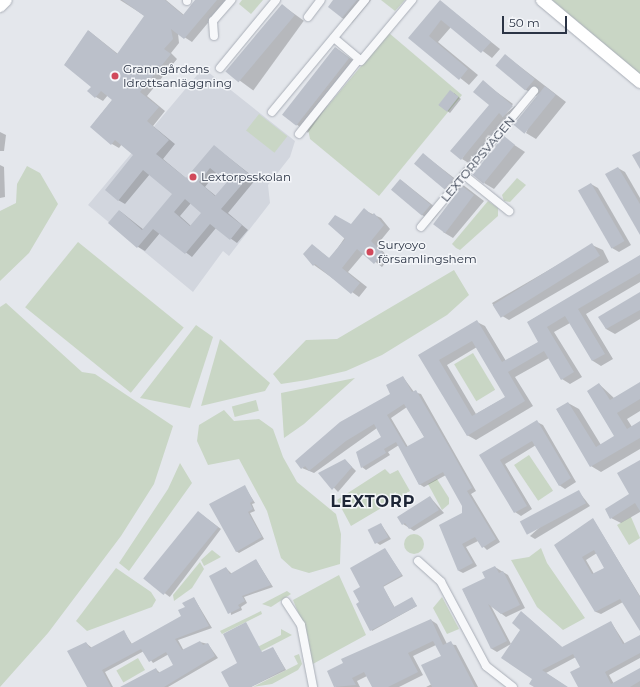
<!DOCTYPE html>
<html>
<head>
<meta charset="utf-8">
<style>
  body { margin:0 }
  #map { position:relative; width:640px; height:687px; overflow:hidden; background:#e4e7ec; font-family:Montserrat,sans-serif }
  div>[style] { position:absolute }
  .built>* { inset:0; background:#d2d6de }
  .green>* { inset:0; background:#c9d6c5; transform-origin:0 0 }
  .round { border-radius:50% }
  .shadow>* { inset:0; background:#0003; transform-origin:0 0 }
  .building>* { inset:0; background:#bbc0ca; transform-origin:0 0 }
  .roads { filter:drop-shadow(0 0 1px #a9aeb7) drop-shadow(0 0 1px #a9aeb7) }
  .street>* { height:8px; margin:-4px; padding:0 4px; transform-origin:4px; border-radius:4px; background:#f7f8fa }
  .secondary>* { height:12px; margin:-6px; padding:0 6px; transform-origin:6px; border-radius:6px; background:#fff }
  .dots>* { width:11px; height:11px; translate:-50% -50%; box-sizing:border-box; border:2px solid #f4f6f9; border-radius:50% }
  span { translate:-50% -50%; white-space:nowrap; text-align:center; line-height:1.15; -webkit-text-stroke:3px #f4f6f9; paint-order:stroke }
  .poi-label { font-size:12px; color:#2b3445 }
  .left { translate:0 -50%; text-align:left }
  .street-label { font-size:12px; color:#2b3445 }
  .district-label { font-size:16px; color:#1d2536; font-weight:700; letter-spacing:1px }
  .scale { position:absolute; left:502px; top:16px; width:65px; height:18px; box-sizing:border-box; border:2px solid #2b3445; border-top:0; padding-left:5px; font-size:12px; line-height:14px; white-space:nowrap; color:#2b3445; -webkit-text-stroke:3px #f4f6f9; paint-order:stroke }
</style>
</head>
<body>
<div id="map">
  <div class="built">
    <div style="clip-path:polygon(203px 68px,295px 141px,290px 157px,268px 185px,270px 203px,229px 256px,223px 251px,193px 292px,88px 205px)"></div>
  </div>
  <div class="green">
    <div style="clip-path:polygon(242px 0,263px 0,251px 14px,239px 4px)"></div>
    <div style="clip-path:polygon(381px 0,405px 0,395px 11px)"></div>
    <div style="clip-path:polygon(552px 0,640px 0,640px 74px)"></div>
    <div style="clip-path:polygon(389px 33px,462px 95px,379px 196px,310px 139px,308px 129px)"></div>
    <div style="left:259px;top:114px;width:36px;height:21px;rotate:38deg"></div>
    <div style="clip-path:polygon(27px 166px,40px 173px,58px 204px,29px 253px,0 281px,0 211px,16px 203px,17px 184px)"></div>
    <div style="clip-path:polygon(517px 178px,526px 185px,510px 202px,504px 201px,502px 195px)"></div>
    <div style="clip-path:polygon(488px 201px,498px 208px,498px 216px,460px 250px,456px 248px,452px 244px)"></div>
    <div style="left:78px;top:242px;width:136px;height:84px;rotate:39deg"></div>
    <div style="clip-path:polygon(454px 270px,469px 295px,447px 315px,382px 355px,346px 371px,307px 380px,281px 384px,273px 374px,306px 340px,337px 339px)"></div>
    <div style="clip-path:polygon(6px 303px,82px 372px,95px 374px,173px 426px,154px 484px,121px 536px,48px 633px,0 687px,0 307px)"></div>
    <div style="clip-path:polygon(196px 325px,213px 337px,190px 408px,140px 398px)"></div>
    <div style="clip-path:polygon(220px 339px,270px 383px,265px 391px,201px 406px)"></div>
    <div style="left:473px;top:353px;width:43px;height:22px;rotate:59deg"></div>
    <div style="clip-path:polygon(355px 378px,304px 424px,284px 438px,281px 393px)"></div>
    <div style="left:256px;top:400px;width:11px;height:25px;rotate:75deg"></div>
    <div style="clip-path:polygon(224px 410px,234px 421px,259px 419px,273px 429px,283px 457px,297px 482px,336px 514px,341px 534px,340px 564px,309px 573px,292px 568px,281px 558px,267px 511px,239px 459px,208px 465px,197px 441px,199px 425px)"></div>
    <div style="left:529px;top:455px;width:43px;height:18px;rotate:56deg"></div>
    <div style="clip-path:polygon(180px 463px,192px 483px,129px 571px,119px 563px,168px 489px)"></div>
    <div style="clip-path:polygon(385px 469px,390px 474px,398px 470px,410px 491px,351px 526px,337px 500px)"></div>
    <div style="clip-path:polygon(437px 479px,449px 498px,449px 504px,442px 510px,428px 484px)"></div>
    <div style="clip-path:polygon(631px 517px,640px 538px,629px 545px,617px 525px)"></div>
    <div class="round" style="left:404px;top:534px;width:20px;height:20px"></div>
    <div style="clip-path:polygon(541px 548px,547px 563px,585px 618px,563px 630px,537px 607px,511px 560px,529px 557px)"></div>
    <div style="clip-path:polygon(212px 550px,221px 557px,204px 566px,201px 560px)"></div>
    <div style="clip-path:polygon(200px 562px,204px 569px,192px 588px,174px 601px,173px 595px)"></div>
    <div style="clip-path:polygon(116px 568px,151px 592px,156px 600px,152px 607px,87px 631px,76px 621px)"></div>
    <div style="clip-path:polygon(339px 575px,366px 635px,311px 665px,308px 637px,293px 600px)"></div>
    <div style="clip-path:polygon(287px 591px,291px 594px,271px 607px,262px 604px)"></div>
    <div style="clip-path:polygon(442px 597px,459px 629px,447px 634px,433px 608px)"></div>
    <div style="clip-path:polygon(261px 611px,262px 614px,222px 634px,220px 631px)"></div>
    <div style="clip-path:polygon(281px 629px,292px 635px,238px 663px,236px 658px,281px 635px)"></div>
    <div style="clip-path:polygon(299px 654px,302px 664px,298px 670px,272px 684px,253px 687px,298px 664px,294px 656px)"></div>
    <div style="left:138px;top:658px;width:14px;height:25px;rotate:60deg"></div>
  </div>
  <div class="shadow">
    <div style="clip-path:polygon(evenodd,120px 0,166px 0,184px 15px,196px 0,227px 0,192px 42px,178px 33px,179px 43px,171px 53px,177px 59px,147px 96px,165px 111px,153px 126px,175px 144px,163px 159px,187px 179px,214px 146px,256px 179px,228px 213px,248px 230px,237px 243px,216px 228px,192px 257px,160px 233px,145px 251px,138px 247px,120px 211px,144px 230px,173px 194px,150px 174px,125px 204px,118px 200px,135px 155px,122px 144px,119px 148px,112px 144px,91px 127px,113px 99px,108px 95px,103px 101px,96px 97px,92px 86px,65px 64px,89px 31px,118px 54px,145px 16px,120px 0,217px 172px,228px 182px,216px 196px,205px 187px,217px 172px,120px 0,191px 203px,202px 213px,191px 226px,180px 216px,191px 203px)"></div>
    <div style="clip-path:polygon(335px 0,371px 0,352px 23px,342px 18px)"></div>
    <div style="clip-path:polygon(440px 1px,500px 49px,492px 58px,451px 27px,438px 42px,478px 75px,469px 85px,410px 38px)"></div>
    <div style="left:282px;top:5px;width:27px;height:86px;rotate:36deg"></div>
    <div style="left:336px;top:48px;width:27px;height:85px;rotate:36deg"></div>
    <div style="clip-path:polygon(505px 55px,566px 102px,536px 139px,526px 133px,544px 90px,536px 96px,526px 90px)"></div>
    <div style="clip-path:polygon(483px 82px,513px 104px,502px 117px,515px 106px,522px 112px,514px 122px,509px 119px,472px 165px,462px 159px,490px 105px)"></div>
    <div style="clip-path:polygon(454px 93px,461px 99px,450px 113px,439px 105px)"></div>
    <div style="clip-path:polygon(0 132px,6px 135px,4px 151px,0 151px)"></div>
    <div style="clip-path:polygon(504px 138px,525px 152px,494px 189px,484px 183px)"></div>
    <div style="clip-path:polygon(423px 154px,484px 201px,453px 238px,443px 232px,456px 195px,445px 189px)"></div>
    <div style="clip-path:polygon(0 165px,4px 167px,5px 197px,0 198px)"></div>
    <div style="clip-path:polygon(618px 168px,625px 172px,640px 198px,640px 232px)"></div>
    <div style="clip-path:polygon(401px 180px,440px 211px,432px 221px,422px 215px)"></div>
    <div style="clip-path:polygon(591px 184px,598px 188px,631px 245px,619px 252px,612px 248px)"></div>
    <div style="clip-path:polygon(364px 210px,381px 218px,390px 229px,377px 245px,389px 258px,382px 267px,364px 253px,348px 272px,367px 287px,359px 297px,314px 265px,305px 254px,312px 245px,330px 259px)"></div>
    <div style="clip-path:polygon(592px 245px,603px 250px,609px 262px,509px 320px,499px 314px,492px 303px)"></div>
    <div style="clip-path:polygon(evenodd,640px 257px,640px 282px,586px 314px,613px 359px,601px 366px,593px 361px,570px 323px,554px 332px,582px 377px,570px 384px,562px 379px,549px 358px,515px 377px,533px 406px,476px 440px,467px 435px,420px 355px,477px 322px,485px 326px,506px 361px,539px 342px,528px 322px,640px 257px,477px 347px,506px 397px,476px 414px,447px 365px,477px 347px)"></div>
    <div style="clip-path:polygon(640px 294px,640px 319px,615px 334px,606px 329px,600px 317px)"></div>
    <div style="clip-path:polygon(evenodd,403px 377px,414px 392px,421px 394px,476px 491px,471px 494px,500px 542px,487px 550px,478px 541px,466px 547px,477px 566px,463px 573px,459px 571px,463px 506px,446px 475px,424px 487px,419px 484px,399px 445px,388px 452px,390px 455px,366px 470px,362px 467px,382px 437px,377px 428px,314px 473px,302px 468px,392px 394px,403px 377px,407px 407px,425px 438px,408px 447px,391px 418px,407px 407px)"></div>
    <div style="clip-path:polygon(599px 384px,614px 398px,640px 384px,640px 411px,627px 419px,632px 427px,640px 422px,640px 449px,601px 472px,591px 466px,557px 410px,568px 403px,579px 409px,601px 445px,615px 436px)"></div>
    <div style="clip-path:polygon(537px 422px,543px 425px,576px 482px,565px 489px,559px 485px,536px 445px,505px 464px,532px 509px,521px 516px,515px 512px,481px 455px)"></div>
    <div style="clip-path:polygon(345px 460px,356px 471px,338px 492px,320px 473px)"></div>
    <div style="clip-path:polygon(640px 461px,640px 512px,621px 523px,611px 518px,631px 495px)"></div>
    <div style="clip-path:polygon(245px 487px,255px 503px,252px 504px,255px 511px,250px 513px,264px 539px,239px 553px,236px 551px)"></div>
    <div style="clip-path:polygon(579px 492px,590px 506px,535px 539px,530px 536px)"></div>
    <div style="clip-path:polygon(430px 497px,444px 513px,414px 531px,403px 524px)"></div>
    <div style="left:201px;top:514px;width:25px;height:85px;rotate:37deg"></div>
    <div style="clip-path:polygon(evenodd,593px 519px,640px 596px,640px 630px,623px 602px,601px 614px,596px 612px,555px 545px,593px 519px,597px 553px,605px 568px,594px 574px,586px 560px,597px 553px)"></div>
    <div style="clip-path:polygon(381px 524px,391px 539px,380px 545px,377px 543px)"></div>
    <div style="clip-path:polygon(385px 549px,403px 576px,383px 587px,395px 608px,412px 599px,417px 606px,372px 631px,361px 603px,362px 587px)"></div>
    <div style="clip-path:polygon(256px 560px,273px 587px,244px 597px,247px 603px,241px 607px,242px 610px,231px 615px,226px 568px,232px 574px)"></div>
    <div style="clip-path:polygon(495px 567px,508px 575px,525px 608px,506px 617px,491px 606px,511px 644px,497px 652px,492px 649px,463px 590px,486px 579px)"></div>
    <div style="clip-path:polygon(194px 598px,212px 628px,178px 640px,184px 651px,200px 642px,208px 644px,218px 658px,168px 687px,129px 687px,156px 669px,160px 673px,174px 665px,169px 654px,153px 663px,144px 651px,105px 672px,113px 687px,90px 687px,86px 643px,92px 648px,124px 632px,132px 644px,182px 617px)"></div>
    <div style="clip-path:polygon(525px 615px,563px 648px,611px 622px,625px 644px,640px 636px,640px 658px,609px 675px,614px 684px,640px 670px,640px 687px,579px 687px,581px 667px,576px 657px,546px 673px,567px 687px,536px 687px,521px 629px)"></div>
    <div style="clip-path:polygon(431px 620px,437px 624px,447px 644px,456px 645px,478px 687px,426px 687px,432px 684px,442px 656px,436px 645px,413px 656px,423px 675px,399px 687px,373px 687px,367px 676px,357px 681px,360px 687px,336px 687px,328px 672px)"></div>
    <div style="clip-path:polygon(273px 648px,286px 670px,251px 687px,230px 687px,262px 653px)"></div>
  </div>
  <div class="building">
    <div style="clip-path:polygon(evenodd,122px 0,165px 0,183px 15px,195px 0,217px 0,184px 39px,171px 29px,173px 39px,164px 49px,171px 54px,140px 92px,159px 107px,147px 121px,169px 140px,156px 154px,186px 178px,214px 145px,250px 175px,221px 209px,242px 225px,230px 240px,210px 224px,185px 254px,153px 229px,137px 248px,108px 223px,119px 210px,142px 230px,172px 194px,143px 170px,118px 201px,105px 190px,133px 155px,115px 140px,111px 145px,90px 127px,112px 100px,101px 91px,95px 98px,87px 91px,91px 87px,64px 65px,88px 30px,117px 54px,144px 16px,122px 0,210px 168px,227px 182px,215px 196px,199px 182px,210px 168px,122px 0,185px 199px,201px 213px,190px 226px,174px 212px,185px 199px)"></div>
    <div style="clip-path:polygon(333px 0,357px 0,342px 18px,328px 7px)"></div>
    <div style="clip-path:polygon(440px 0,491px 42px,481px 53px,441px 20px,429px 36px,468px 69px,459px 80px,408px 38px)"></div>
    <div style="left:282px;top:4px;width:17px;height:88px;rotate:40deg"></div>
    <div style="left:335px;top:47px;width:18px;height:86px;rotate:38deg"></div>
    <div style="left:505px;top:54px;width:39px;height:15px;rotate:40deg"></div>
    <div style="clip-path:polygon(483px 80px,513px 106px,503px 117px,499px 113px,461px 160px,450px 151px,489px 105px,473px 92px)"></div>
    <div style="left:545px;top:86px;width:14px;height:50px;rotate:39deg"></div>
    <div style="left:450px;top:90px;width:11px;height:19px;rotate:38deg"></div>
    <div style="left:504px;top:136px;width:14px;height:50px;rotate:39deg"></div>
    <div style="clip-path:polygon(640px 151px,640px 169px,632px 155px)"></div>
    <div style="left:423px;top:153px;width:40px;height:14px;rotate:40deg"></div>
    <div style="clip-path:polygon(618px 167px,640px 204px,640px 235px,605px 174px)"></div>
    <div style="left:400px;top:179px;width:40px;height:14px;rotate:40deg"></div>
    <div style="left:591px;top:183px;width:67px;height:15px;rotate:60deg"></div>
    <div style="left:462px;top:186px;width:15px;height:48px;rotate:37deg"></div>
    <div style="clip-path:polygon(364px 208px,372px 215px,374px 213px,384px 225px,371px 241px,383px 253px,374px 264px,357px 249px,342px 268px,360px 283px,351px 294px,315px 264px,313px 266px,303px 254px,312px 244px,329px 258px,345px 239px,328px 224px,335px 215px,351px 224px)"></div>
    <div style="left:592px;top:243px;width:15px;height:117px;rotate:58deg"></div>
    <div style="clip-path:polygon(evenodd,640px 255px,640px 273px,578px 309px,605px 354px,592px 361px,565px 316px,547px 327px,574px 372px,561px 380px,544px 351px,508px 372px,525px 401px,467px 436px,418px 355px,477px 320px,502px 362px,538px 342px,527px 322px,640px 255px,472px 341px,505px 397px,472px 416px,439px 360px,472px 341px)"></div>
    <div style="clip-path:polygon(640px 292px,640px 310px,606px 329px,598px 317px)"></div>
    <div style="clip-path:polygon(evenodd,403px 376px,412px 392px,416px 390px,452px 452px,472px 488px,467px 491px,496px 539px,482px 548px,475px 537px,462px 544px,473px 563px,458px 571px,439px 525px,462px 513px,462px 506px,443px 472px,419px 485px,396px 442px,384px 449px,386px 453px,361px 468px,356px 452px,381px 437px,374px 424px,346px 441px,309px 471px,305px 466px,301px 469px,295px 461px,340px 422px,390px 394px,386px 385px,403px 376px,404px 404px,424px 437px,406px 447px,387px 415px,404px 404px)"></div>
    <div style="clip-path:polygon(640px 382px,640px 399px,617px 413px,627px 429px,640px 421px,640px 438px,590px 467px,556px 409px,568px 402px,596px 447px,614px 436px,587px 391px,599px 383px,610px 400px)"></div>
    <div style="clip-path:polygon(537px 420px,571px 478px,559px 486px,532px 441px,500px 460px,527px 506px,514px 513px,479px 455px)"></div>
    <div style="clip-path:polygon(345px 459px,352px 467px,332px 490px,318px 473px)"></div>
    <div style="clip-path:polygon(640px 460px,640px 511px,635px 503px,610px 519px,605px 509px,629px 494px,617px 473px)"></div>
    <div style="clip-path:polygon(245px 485px,253px 501px,250px 503px,253px 509px,248px 512px,262px 537px,236px 552px,209px 504px)"></div>
    <div style="left:579px;top:490px;width:15px;height:67px;rotate:62deg"></div>
    <div style="clip-path:polygon(430px 496px,439px 510px,409px 529px,405px 523px,402px 525px,397px 517px)"></div>
    <div style="left:198px;top:511px;width:26px;height:87px;rotate:39deg"></div>
    <div style="clip-path:polygon(evenodd,593px 518px,640px 597px,640px 631px,620px 599px,595px 612px,554px 545px,593px 518px,594px 550px,604px 568px,592px 574px,582px 557px,594px 550px)"></div>
    <div style="left:381px;top:523px;width:16px;height:15px;rotate:63deg"></div>
    <div style="clip-path:polygon(385px 548px,402px 575px,383px 586px,394px 607px,412px 597px,417px 606px,370px 631px,356px 604px,359px 602px,353px 591px,360px 587px,350px 568px)"></div>
    <div style="clip-path:polygon(256px 559px,271px 585px,242px 596px,245px 601px,238px 605px,240px 608px,228px 614px,209px 576px,226px 567px,230px 574px)"></div>
    <div style="clip-path:polygon(495px 566px,499px 573px,503px 571px,520px 605px,501px 614px,488px 604px,507px 641px,491px 649px,462px 589px,485px 578px,482px 572px)"></div>
    <div style="clip-path:polygon(194px 597px,209px 626px,175px 639px,182px 650px,200px 641px,203px 645px,208px 643px,215px 656px,164px 687px,120px 687px,156px 668px,158px 673px,173px 665px,166px 652px,149px 662px,141px 649px,102px 670px,111px 687px,87px 687px,67px 651px,86px 642px,90px 648px,124px 630px,131px 644px,181px 616px,178px 610px,185px 607px,182px 603px)"></div>
    <div style="clip-path:polygon(521px 611px,562px 647px,611px 621px,623px 644px,640px 635px,640px 653px,605px 672px,611px 684px,640px 668px,640px 681px,630px 687px,578px 687px,570px 672px,580px 667px,573px 654px,542px 670px,568px 687px,534px 687px,529px 684px,532px 679px,501px 658px,520px 630px,512px 623px)"></div>
    <div style="clip-path:polygon(431px 619px,443px 645px,451px 641px,475px 687px,432px 687px,421px 665px,441px 656px,433px 641px,408px 653px,418px 672px,388px 687px,372px 687px,364px 672px,352px 678px,356px 685px,334px 687px,327px 671px,343px 663px,341px 659px)"></div>
    <div style="clip-path:polygon(246px 622px,262px 652px,273px 647px,285px 669px,251px 687px,229px 687px,221px 672px,237px 663px,223px 634px)"></div>
  </div>
  <div class="roads">
    <div class="street">
      <div style="left:187px;top:1px;width:1px;rotate:-90deg"></div>
      <div style="left:308px;top:17px;width:21px;rotate:-53deg"></div>
      <div style="left:214px;top:36px;width:15px;rotate:-94deg"></div>
      <div style="left:213px;top:21px;width:28px;rotate:-49deg"></div>
      <div style="left:334px;top:38px;width:35px;rotate:40deg"></div>
      <div style="left:361px;top:61px;width:80px;rotate:-50.1deg"></div>
      <div style="left:220px;top:68px;width:88px;rotate:-50.5deg"></div>
      <div style="left:272px;top:112px;width:146px;rotate:-50.3deg"></div>
      <div style="left:299px;top:134px;width:96px;rotate:-51.3deg"></div>
      <div style="left:464px;top:175px;width:58px;rotate:38.7deg"></div>
      <div style="left:421px;top:227px;width:177px;rotate:-50.3deg"></div>
      <div style="left:418px;top:561px;width:31px;rotate:42deg"></div>
      <div style="left:441px;top:582px;width:95px;rotate:61.8deg"></div>
      <div style="left:486px;top:666px;width:34px;rotate:38deg"></div>
      <div style="left:286px;top:602px;width:27px;rotate:57deg"></div>
      <div style="left:301px;top:625px;width:63px;rotate:79deg"></div>
    </div>
    <div class="secondary">
      <div style="left:542px;top:0;width:128px;rotate:39.9deg"></div>
      <div style="left:0;top:6px;width:8px;rotate:-45deg"></div>
    </div>
  </div>
  <div class="dots">
    <div style="left:115px;top:76px;background:#d1495b"></div>
    <div style="left:193px;top:177px;background:#d1495b"></div>
    <div style="left:370px;top:252px;background:#d1495b"></div>
  </div>
  <div class="poi-label">
    <span class="left" style="left:123px;top:76px">Granngårdens<br>Idrottsanläggning</span>
    <span class="left" style="left:201px;top:177px">Lextorpsskolan</span>
    <span class="left" style="left:378px;top:252px">Suryoyo<br>församlingshem</span>
  </div>
  <div class="street-label">
    <span style="left:478px;top:159px;rotate:-50deg">LEXTORPSVÄGEN</span>
  </div>
  <div class="district-label">
    <span style="left:373px;top:502px">LEXTORP</span>
  </div>
  <div class="scale">50 m</div>
</div>
</body>
</html>
